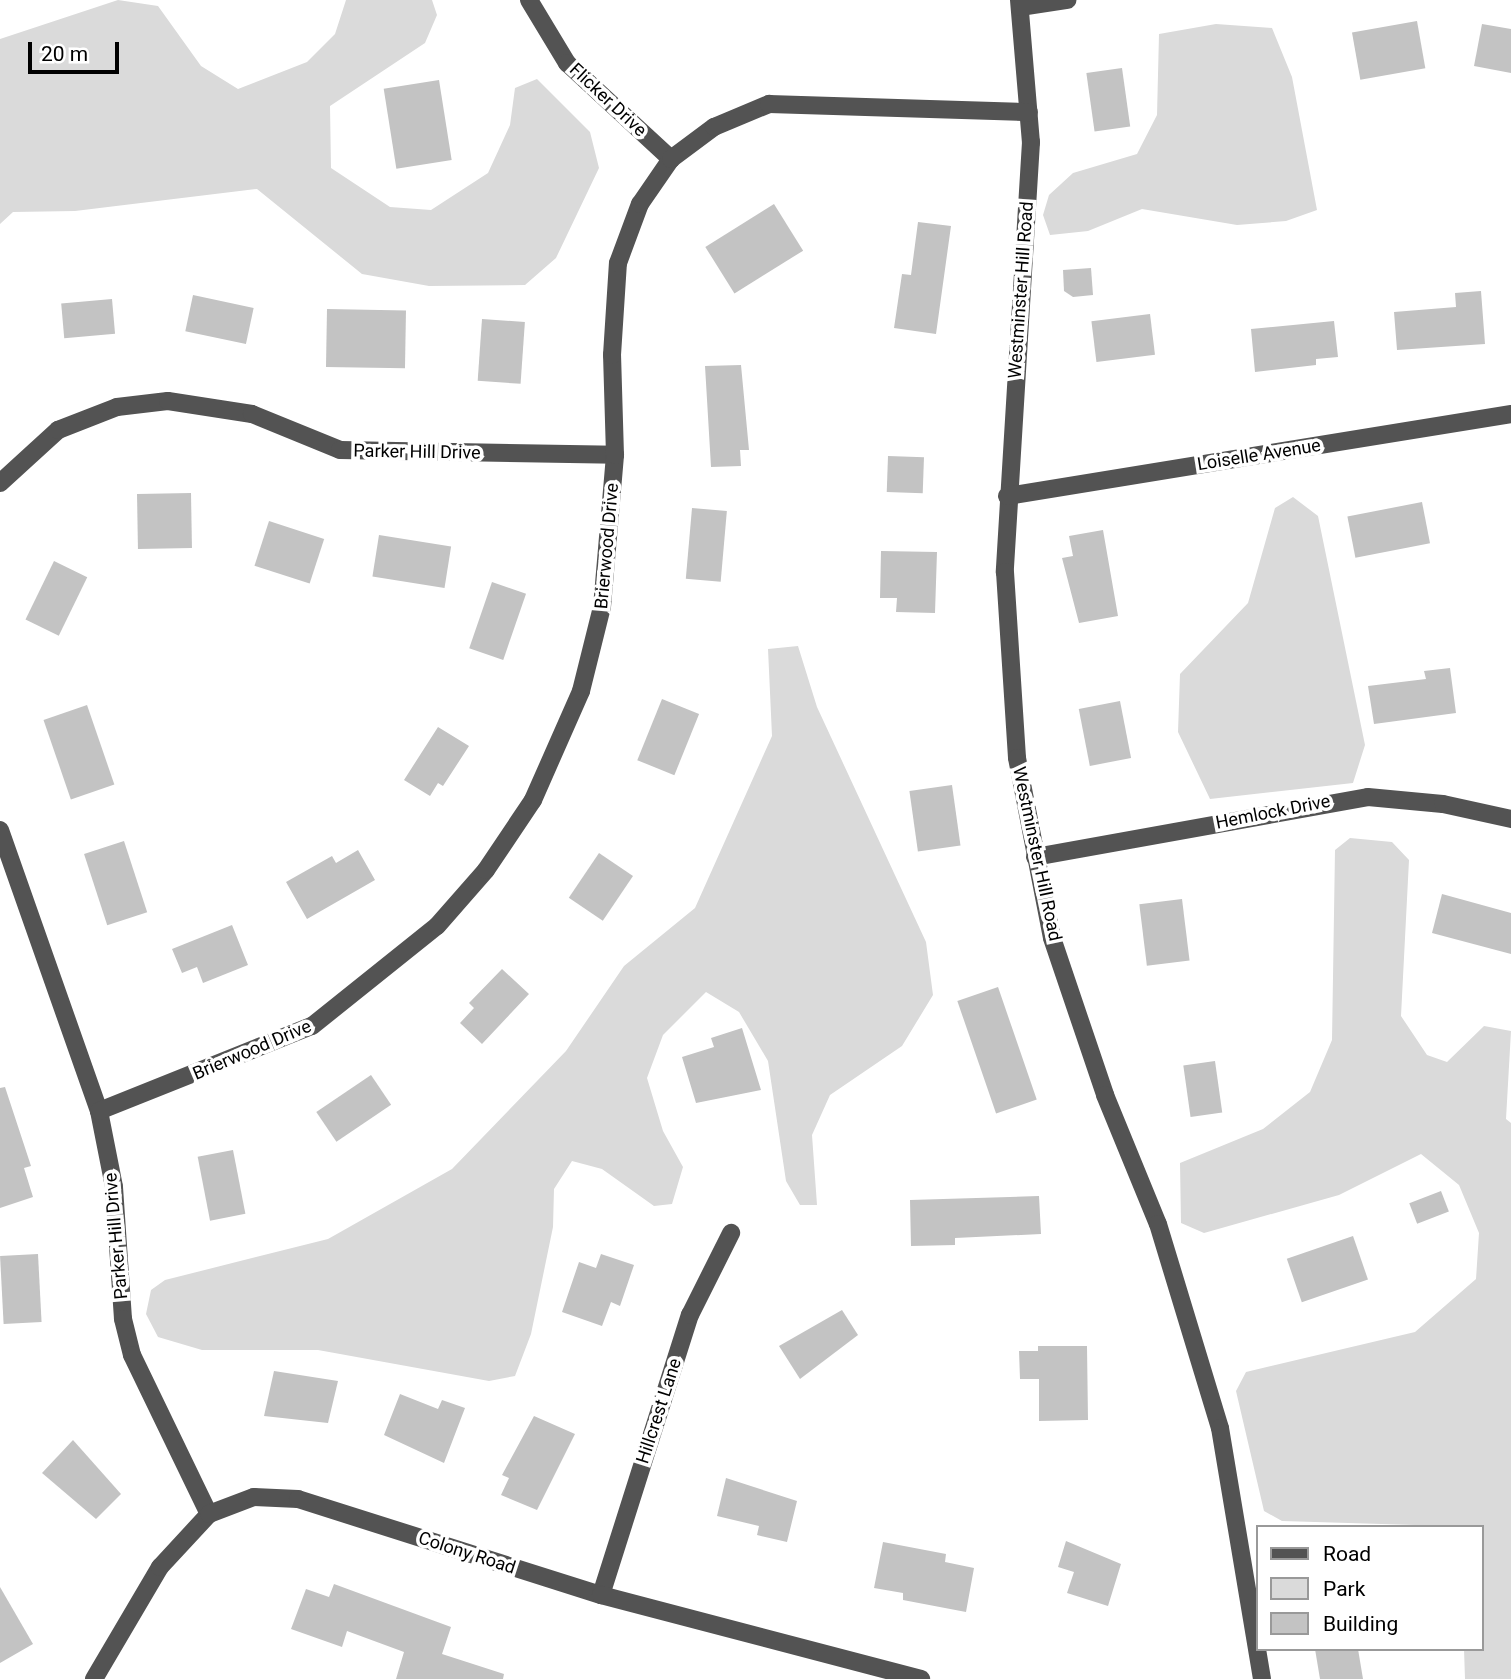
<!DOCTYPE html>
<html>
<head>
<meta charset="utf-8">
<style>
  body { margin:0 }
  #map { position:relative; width:1511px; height:1679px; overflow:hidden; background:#fff; font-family:Roboto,sans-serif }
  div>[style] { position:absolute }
  .green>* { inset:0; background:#dadada }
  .building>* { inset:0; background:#c3c3c3; transform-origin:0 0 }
  .minor>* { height:18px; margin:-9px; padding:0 9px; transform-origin:9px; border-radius:9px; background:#535353 }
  span { translate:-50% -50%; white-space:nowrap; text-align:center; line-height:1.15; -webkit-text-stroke:7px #fff; paint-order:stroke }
  .street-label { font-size:18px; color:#000 }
  .legend { position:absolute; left:1256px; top:1525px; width:228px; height:126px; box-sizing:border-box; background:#fff; border:2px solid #999; margin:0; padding:9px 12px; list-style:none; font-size:21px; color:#000 }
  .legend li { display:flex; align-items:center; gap:14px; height:35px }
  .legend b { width:35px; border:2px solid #999 }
  .scale { position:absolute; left:28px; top:42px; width:91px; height:32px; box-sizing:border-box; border:4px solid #000; border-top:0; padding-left:9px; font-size:21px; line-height:24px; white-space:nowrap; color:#000; -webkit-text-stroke:5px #fff; paint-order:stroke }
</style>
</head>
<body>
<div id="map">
  <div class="green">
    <div style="clip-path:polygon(118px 0,158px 6px,201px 66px,238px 89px,307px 62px,335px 34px,346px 0,432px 0,437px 15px,425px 43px,330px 106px,331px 168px,390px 207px,431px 210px,488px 173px,510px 125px,515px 88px,537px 79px,590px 132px,599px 168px,556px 258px,525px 285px,429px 286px,362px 274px,257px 189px,75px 211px,13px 212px,0 224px,0 39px)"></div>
    <div style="clip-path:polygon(1216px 24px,1272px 28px,1292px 77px,1317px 210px,1286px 221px,1237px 225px,1142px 209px,1088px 231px,1050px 235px,1043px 215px,1049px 195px,1073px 173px,1137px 154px,1157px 115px,1159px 34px)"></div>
    <div style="clip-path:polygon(1293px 497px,1318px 516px,1365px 745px,1353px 783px,1210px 799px,1178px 732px,1180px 674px,1248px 603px,1275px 508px)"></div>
    <div style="clip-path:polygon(798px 646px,817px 707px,926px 942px,933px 995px,902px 1046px,830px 1095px,812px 1135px,817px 1205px,800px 1205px,786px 1181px,768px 1061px,739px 1012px,706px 992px,663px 1035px,647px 1078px,663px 1131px,683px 1167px,672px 1204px,654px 1206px,602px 1169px,572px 1161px,554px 1189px,553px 1227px,531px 1334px,515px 1376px,489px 1381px,318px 1350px,202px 1350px,158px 1337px,146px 1314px,151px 1290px,165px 1280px,328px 1239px,452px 1169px,566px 1051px,624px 966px,695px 908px,772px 736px,768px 649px)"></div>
    <div style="clip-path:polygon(1350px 838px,1392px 842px,1409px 860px,1401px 1016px,1427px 1055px,1447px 1062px,1484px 1026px,1511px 1031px,1506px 1119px,1511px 1123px,1511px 1679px,1465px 1679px,1464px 1649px,1481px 1649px,1481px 1527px,1282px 1521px,1264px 1511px,1236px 1391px,1246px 1372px,1415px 1332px,1476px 1279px,1479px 1233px,1459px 1185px,1421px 1154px,1339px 1195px,1204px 1233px,1181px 1223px,1180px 1163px,1263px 1129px,1310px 1092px,1332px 1040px,1335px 850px)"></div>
  </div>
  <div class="building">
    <div style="left:1417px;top:21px;width:48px;height:66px;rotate:80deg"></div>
    <div style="clip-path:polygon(1482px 24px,1511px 29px,1511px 73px,1474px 66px)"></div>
    <div style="left:1122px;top:68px;width:59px;height:36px;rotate:82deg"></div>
    <div style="left:439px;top:80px;width:81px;height:56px;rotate:81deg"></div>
    <div style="left:774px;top:204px;width:55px;height:81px;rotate:58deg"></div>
    <div style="clip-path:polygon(918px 222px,951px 226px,936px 334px,894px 328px,902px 274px,911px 275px)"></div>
    <div style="clip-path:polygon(1091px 268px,1093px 295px,1073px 297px,1064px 291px,1063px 270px)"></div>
    <div style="clip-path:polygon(1481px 291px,1485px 344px,1397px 350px,1394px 312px,1456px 307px,1455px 293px)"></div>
    <div style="left:193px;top:295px;width:62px;height:37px;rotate:12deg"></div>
    <div style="left:112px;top:299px;width:35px;height:51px;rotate:85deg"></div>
    <div style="left:327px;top:309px;width:79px;height:58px;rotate:1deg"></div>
    <div style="left:1150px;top:314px;width:41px;height:59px;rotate:83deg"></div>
    <div style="left:482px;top:319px;width:43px;height:62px;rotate:4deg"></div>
    <div style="clip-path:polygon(1334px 321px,1338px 357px,1316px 359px,1316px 365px,1255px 372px,1251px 329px)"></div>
    <div style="clip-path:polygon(741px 365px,749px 450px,740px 450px,741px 466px,711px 467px,705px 366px)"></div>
    <div style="left:888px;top:456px;width:36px;height:36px;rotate:2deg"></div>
    <div style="left:191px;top:493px;width:55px;height:54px;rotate:89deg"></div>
    <div style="left:1422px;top:502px;width:42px;height:76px;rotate:79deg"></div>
    <div style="left:692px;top:508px;width:35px;height:71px;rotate:5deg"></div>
    <div style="left:269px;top:521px;width:58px;height:47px;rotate:18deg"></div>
    <div style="clip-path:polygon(1103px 530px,1118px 616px,1079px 623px,1062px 558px,1073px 556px,1069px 536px)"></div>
    <div style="left:379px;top:535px;width:73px;height:42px;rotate:9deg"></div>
    <div style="clip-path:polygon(881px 551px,937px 552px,935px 613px,896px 612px,897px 598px,880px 598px)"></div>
    <div style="left:54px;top:561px;width:37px;height:65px;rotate:26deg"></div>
    <div style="left:492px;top:582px;width:36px;height:70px;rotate:19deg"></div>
    <div style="clip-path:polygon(1450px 668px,1456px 713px,1374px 724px,1368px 686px,1426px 679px,1424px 671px)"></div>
    <div style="left:662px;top:699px;width:40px;height:66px;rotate:22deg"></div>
    <div style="left:1120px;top:701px;width:58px;height:42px;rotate:79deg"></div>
    <div style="left:87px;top:705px;width:84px;height:46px;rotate:71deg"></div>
    <div style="clip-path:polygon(438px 727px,469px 746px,443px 786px,438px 783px,430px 796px,404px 780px)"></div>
    <div style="left:952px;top:785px;width:61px;height:43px;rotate:82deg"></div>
    <div style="left:124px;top:841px;width:75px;height:42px;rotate:72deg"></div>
    <div style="clip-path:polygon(358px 850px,375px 880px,307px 919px,286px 882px,332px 856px,336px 863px)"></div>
    <div style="left:599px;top:853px;width:41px;height:54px;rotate:34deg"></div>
    <div style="clip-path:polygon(1442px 894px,1511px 913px,1511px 954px,1432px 933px)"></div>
    <div style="left:1182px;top:899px;width:62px;height:43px;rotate:83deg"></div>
    <div style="clip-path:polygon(232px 925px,248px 965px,203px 983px,197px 967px,182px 973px,172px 949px)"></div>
    <div style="clip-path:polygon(502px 969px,529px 994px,482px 1044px,460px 1023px,474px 1008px,469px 1003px)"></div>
    <div style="left:998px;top:987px;width:119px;height:43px;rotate:71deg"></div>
    <div style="clip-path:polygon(742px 1028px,761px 1090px,696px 1103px,682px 1057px,714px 1047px,711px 1038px)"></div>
    <div style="left:1215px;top:1061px;width:52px;height:32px;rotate:82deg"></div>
    <div style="left:371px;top:1075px;width:36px;height:66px;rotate:56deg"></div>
    <div style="clip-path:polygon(5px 1087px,31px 1166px,24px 1168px,33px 1197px,0 1208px,0 1088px)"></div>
    <div style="left:233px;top:1150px;width:65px;height:36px;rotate:79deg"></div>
    <div style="left:1441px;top:1191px;width:22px;height:34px;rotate:69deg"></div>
    <div style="clip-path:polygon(1039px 1196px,1041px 1234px,955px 1238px,955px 1245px,911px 1246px,910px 1200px)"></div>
    <div style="left:1353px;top:1236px;width:46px;height:70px;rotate:71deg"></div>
    <div style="left:38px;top:1254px;width:68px;height:38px;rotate:87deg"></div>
    <div style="clip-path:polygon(601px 1254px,634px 1265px,620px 1306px,611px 1302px,602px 1326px,562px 1312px,579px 1262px,596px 1268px)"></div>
    <div style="clip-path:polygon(842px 1310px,858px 1335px,800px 1379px,779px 1346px)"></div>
    <div style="clip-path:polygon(1038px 1346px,1087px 1346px,1088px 1420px,1039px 1421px,1039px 1379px,1020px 1379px,1019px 1351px,1038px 1351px)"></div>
    <div style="clip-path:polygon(274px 1371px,338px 1381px,328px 1423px,264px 1416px)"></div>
    <div style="clip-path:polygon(400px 1394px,438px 1409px,442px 1400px,465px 1408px,444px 1463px,384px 1435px)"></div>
    <div style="clip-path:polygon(534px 1416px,575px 1434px,537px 1510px,501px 1495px,509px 1478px,502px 1475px)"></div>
    <div style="clip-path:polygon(73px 1440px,121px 1494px,96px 1519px,42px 1473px)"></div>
    <div style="clip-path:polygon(726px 1478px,797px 1501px,787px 1542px,757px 1535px,759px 1526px,717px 1516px)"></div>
    <div style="clip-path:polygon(1066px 1541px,1121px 1564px,1108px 1606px,1067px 1593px,1074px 1572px,1058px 1567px)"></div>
    <div style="clip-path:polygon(883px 1542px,946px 1554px,945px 1562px,974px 1568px,966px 1612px,903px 1600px,903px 1593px,874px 1588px)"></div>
    <div style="clip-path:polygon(334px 1584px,451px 1627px,442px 1654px,504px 1674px,503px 1679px,396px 1679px,404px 1652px,347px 1631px,342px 1647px,291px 1629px,306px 1589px,329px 1597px)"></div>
    <div style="clip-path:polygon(0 1587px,33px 1644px,0 1663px)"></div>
    <div style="clip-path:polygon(1315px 1649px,1358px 1649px,1363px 1679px,1320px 1679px)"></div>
  </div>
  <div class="minor">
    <div style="left:529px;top:0;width:74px;rotate:58.9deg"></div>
    <div style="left:567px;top:63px;width:142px;rotate:42.7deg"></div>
    <div style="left:1019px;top:0;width:143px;rotate:85.2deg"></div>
    <div style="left:1031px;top:142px;width:431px;rotate:93.5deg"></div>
    <div style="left:1005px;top:572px;width:186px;rotate:86.3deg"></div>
    <div style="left:1017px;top:758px;width:183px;rotate:79deg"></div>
    <div style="left:1052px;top:938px;width:166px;rotate:71.3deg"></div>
    <div style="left:1105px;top:1095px;width:139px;rotate:67.7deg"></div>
    <div style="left:1158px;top:1224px;width:213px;rotate:73.1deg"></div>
    <div style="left:1220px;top:1428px;width:254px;rotate:80.5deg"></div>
    <div style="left:1020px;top:7px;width:48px;rotate:-8.5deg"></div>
    <div style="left:0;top:483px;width:79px;rotate:-42.4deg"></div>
    <div style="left:58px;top:430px;width:63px;rotate:-21.3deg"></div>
    <div style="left:117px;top:407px;width:51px;rotate:-6.7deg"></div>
    <div style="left:168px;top:401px;width:85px;rotate:8.8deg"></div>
    <div style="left:252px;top:414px;width:95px;rotate:22.2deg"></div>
    <div style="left:340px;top:450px;width:275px;rotate:1deg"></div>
    <div style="left:1007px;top:496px;width:511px;rotate:-9.24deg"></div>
    <div style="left:0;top:830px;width:298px;rotate:70.6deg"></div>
    <div style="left:99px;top:1111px;width:77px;rotate:78.8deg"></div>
    <div style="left:114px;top:1187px;width:132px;rotate:86.1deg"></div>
    <div style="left:123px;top:1319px;width:37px;rotate:76deg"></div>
    <div style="left:132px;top:1355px;width:177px;rotate:64.2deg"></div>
    <div style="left:1035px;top:857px;width:338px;rotate:-10.2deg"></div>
    <div style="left:1368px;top:797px;width:75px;rotate:5.3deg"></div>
    <div style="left:1443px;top:804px;width:70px;rotate:12.4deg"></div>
    <div style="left:99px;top:1111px;width:229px;rotate:-21.8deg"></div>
    <div style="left:312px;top:1026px;width:160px;rotate:-38.7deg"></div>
    <div style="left:437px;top:926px;width:74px;rotate:-48.8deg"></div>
    <div style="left:486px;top:870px;width:84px;rotate:-56.1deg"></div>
    <div style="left:533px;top:800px;width:119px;rotate:-66.2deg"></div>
    <div style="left:581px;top:691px;width:87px;rotate:-76deg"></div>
    <div style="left:602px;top:607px;width:153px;rotate:-85.1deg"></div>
    <div style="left:615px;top:455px;width:100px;rotate:-91.7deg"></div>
    <div style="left:612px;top:355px;width:92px;rotate:-86.3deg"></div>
    <div style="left:618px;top:263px;width:63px;rotate:-69.6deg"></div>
    <div style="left:640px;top:204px;width:55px;rotate:-55.4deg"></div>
    <div style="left:671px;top:159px;width:54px;rotate:-36.7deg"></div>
    <div style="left:714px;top:127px;width:60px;rotate:-22.7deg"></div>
    <div style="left:769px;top:104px;width:260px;rotate:1.8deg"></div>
    <div style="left:601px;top:1595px;width:294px;rotate:-72.4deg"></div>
    <div style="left:690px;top:1315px;width:92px;rotate:-63.4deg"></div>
    <div style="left:94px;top:1679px;width:130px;rotate:-59.5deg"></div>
    <div style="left:160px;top:1567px;width:72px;rotate:-47.2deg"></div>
    <div style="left:209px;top:1514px;width:48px;rotate:-20.7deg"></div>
    <div style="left:254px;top:1497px;width:44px;rotate:2.6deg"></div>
    <div style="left:298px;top:1499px;width:318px;rotate:17.6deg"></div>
    <div style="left:601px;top:1595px;width:331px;rotate:14.7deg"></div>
  </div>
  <div class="street-label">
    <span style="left:608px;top:100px;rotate:43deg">Flicker Drive</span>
    <span style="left:1021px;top:290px;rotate:-86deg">Westminster Hill Road</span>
    <span style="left:417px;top:452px;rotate:1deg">Parker Hill Drive</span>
    <span style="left:1259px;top:455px;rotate:-9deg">Loiselle Avenue</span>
    <span style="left:607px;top:546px;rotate:-85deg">Brierwood Drive</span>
    <span style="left:1273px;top:812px;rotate:-11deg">Hemlock Drive</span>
    <span style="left:1037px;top:854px;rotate:78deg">Westminster Hill Road</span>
    <span style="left:252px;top:1050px;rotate:-23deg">Brierwood Drive</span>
    <span style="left:116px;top:1236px;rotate:-95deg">Parker Hill Drive</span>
    <span style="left:659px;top:1411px;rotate:-72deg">Hillcrest Lane</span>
    <span style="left:467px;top:1553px;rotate:18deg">Colony Road</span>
  </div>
  <ul class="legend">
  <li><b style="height:9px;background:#535353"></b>Road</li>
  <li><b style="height:19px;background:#dadada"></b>Park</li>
  <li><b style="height:19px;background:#c3c3c3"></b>Building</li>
  </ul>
  <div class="scale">20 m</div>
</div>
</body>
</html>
